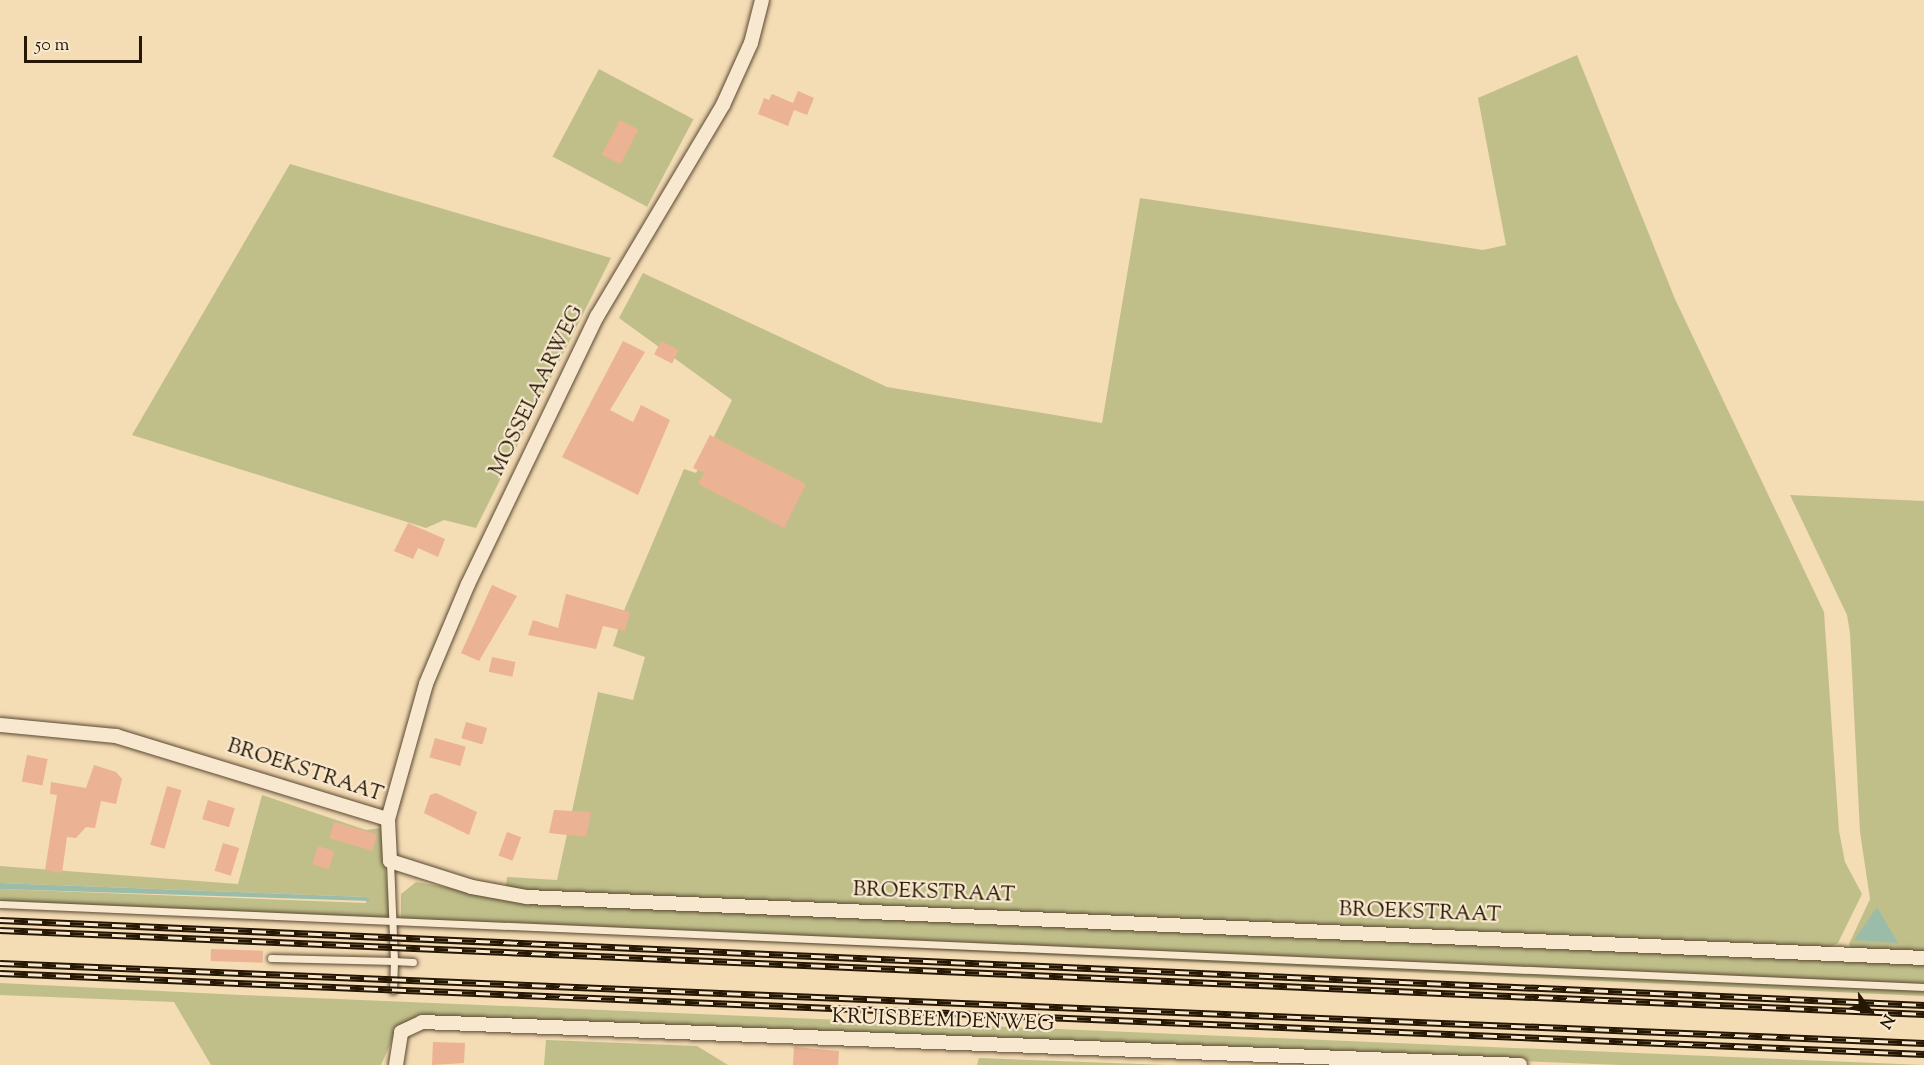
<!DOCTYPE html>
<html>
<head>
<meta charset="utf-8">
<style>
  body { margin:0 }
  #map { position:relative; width:1924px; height:1065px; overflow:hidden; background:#f4dcb5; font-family:"Sorts Mill Goudy",serif }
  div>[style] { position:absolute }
  .green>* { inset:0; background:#c0bf8a; transform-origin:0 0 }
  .water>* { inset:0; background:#9cbcaa }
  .building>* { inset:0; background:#ebb293; transform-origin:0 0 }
  .roads { filter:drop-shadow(0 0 2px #5a4830) drop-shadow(0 0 2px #5a4830) }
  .lane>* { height:7px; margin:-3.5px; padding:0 3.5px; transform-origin:3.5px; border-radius:3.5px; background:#f8e8cf }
  .street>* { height:14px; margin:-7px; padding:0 7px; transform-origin:7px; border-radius:7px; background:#f8e8cf }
  .rail>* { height:7px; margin-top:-3.5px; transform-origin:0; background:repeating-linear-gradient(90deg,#f8e8cf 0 14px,#261704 0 28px); box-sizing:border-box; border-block:2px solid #261704 }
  span { translate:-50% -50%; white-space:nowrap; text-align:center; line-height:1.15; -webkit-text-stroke:4.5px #f8e8cf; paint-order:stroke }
  .street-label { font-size:21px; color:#261704 }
  .north { position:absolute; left:1840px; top:981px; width:60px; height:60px; -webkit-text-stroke:4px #f8e8cf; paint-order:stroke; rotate:122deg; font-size:16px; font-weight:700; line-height:24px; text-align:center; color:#261704 }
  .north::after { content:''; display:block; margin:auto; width:21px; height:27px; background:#261704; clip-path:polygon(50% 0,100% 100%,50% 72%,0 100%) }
  .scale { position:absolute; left:24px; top:36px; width:118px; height:27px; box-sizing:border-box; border:3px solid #261704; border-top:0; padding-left:8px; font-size:18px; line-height:21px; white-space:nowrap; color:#261704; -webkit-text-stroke:4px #f8e8cf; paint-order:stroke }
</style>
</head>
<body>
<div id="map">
  <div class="green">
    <div style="clip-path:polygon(1577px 55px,1675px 299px,1824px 612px,1839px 831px,1845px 862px,1862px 894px,1838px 943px,1826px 949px,528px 893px,506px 887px,507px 877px,557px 880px,598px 692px,633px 700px,645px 657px,613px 646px,625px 608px,684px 469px,696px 473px,732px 400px,619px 318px,643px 273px,887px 387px,1102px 423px,1140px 198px,1483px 250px,1506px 245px,1478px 98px)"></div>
    <div style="left:599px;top:69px;width:107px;height:99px;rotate:28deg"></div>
    <div style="clip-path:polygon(290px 164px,611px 258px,476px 528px,444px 520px,426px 528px,132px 435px)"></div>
    <div style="clip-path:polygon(1790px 495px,1924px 501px,1924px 955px,1851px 949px,1849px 944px,1870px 899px,1860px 832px,1850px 633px,1847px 615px)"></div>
    <div style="clip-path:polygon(262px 795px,366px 830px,381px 828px,391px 924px,0 908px,0 889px,366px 903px,366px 897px,0 883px,0 866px,238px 884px)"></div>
    <div style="clip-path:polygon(416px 882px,490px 895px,1924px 962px,1924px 996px,401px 925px,401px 894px)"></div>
    <div style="clip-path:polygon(0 983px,241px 995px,1924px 1065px,1621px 1065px,419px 1017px,398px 1027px,381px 1065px,211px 1065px,174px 1002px,0 995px)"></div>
    <div style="clip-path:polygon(546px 1040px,697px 1046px,728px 1065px,544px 1065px)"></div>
    <div style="clip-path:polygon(979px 1058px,1167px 1065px,977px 1065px)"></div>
  </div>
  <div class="water">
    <div style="clip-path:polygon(0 883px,366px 897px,371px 901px,0 889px)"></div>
    <div style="clip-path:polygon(1877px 907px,1898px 943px,1854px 940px)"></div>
  </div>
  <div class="building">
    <div style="clip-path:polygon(798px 91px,814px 98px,807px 115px,794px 110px,788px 126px,758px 114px,764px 98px,769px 100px,772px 94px,793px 103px)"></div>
    <div style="left:620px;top:120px;width:21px;height:39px;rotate:28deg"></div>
    <div style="clip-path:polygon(623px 341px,645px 352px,610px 410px,633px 422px,641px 405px,670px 420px,638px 495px,562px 457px)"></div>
    <div style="left:661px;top:341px;width:20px;height:15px;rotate:27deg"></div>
    <div style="clip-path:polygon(710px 435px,806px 484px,784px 528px,698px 484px,704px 473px,693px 468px)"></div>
    <div style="clip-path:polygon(408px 523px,445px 539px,438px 557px,418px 548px,413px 559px,394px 551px)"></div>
    <div style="clip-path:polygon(492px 585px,517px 596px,479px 661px,461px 653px)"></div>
    <div style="clip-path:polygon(566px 594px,630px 612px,625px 631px,603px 626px,596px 649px,528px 635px,533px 620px,558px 628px)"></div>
    <div style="left:492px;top:657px;width:24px;height:15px;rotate:12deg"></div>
    <div style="left:466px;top:722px;width:22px;height:17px;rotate:16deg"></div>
    <div style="left:435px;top:738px;width:32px;height:20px;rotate:16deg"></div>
    <div style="left:27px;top:755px;width:21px;height:27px;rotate:11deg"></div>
    <div style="clip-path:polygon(94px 765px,116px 772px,122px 779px,116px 804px,101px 801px,95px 828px,86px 827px,76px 838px,67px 837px,62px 873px,45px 870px,57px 795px,50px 794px,51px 782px,86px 788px)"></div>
    <div style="left:167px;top:786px;width:15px;height:61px;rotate:16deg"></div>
    <div style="clip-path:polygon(436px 793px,477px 812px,469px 835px,424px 813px,430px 795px)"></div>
    <div style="left:208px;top:800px;width:28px;height:20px;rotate:17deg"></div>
    <div style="clip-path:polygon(554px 810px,591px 812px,586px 837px,549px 833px)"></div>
    <div style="left:334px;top:822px;width:45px;height:17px;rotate:16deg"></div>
    <div style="left:507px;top:832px;width:15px;height:25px;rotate:20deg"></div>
    <div style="left:223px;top:843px;width:17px;height:29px;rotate:17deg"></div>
    <div style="left:318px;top:846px;width:17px;height:19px;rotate:17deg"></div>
    <div style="left:211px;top:949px;width:52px;height:12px;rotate:2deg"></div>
    <div style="clip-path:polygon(433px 1042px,465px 1043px,464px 1063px,432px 1065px)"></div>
    <div style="clip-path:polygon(794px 1047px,839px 1051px,838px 1065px,793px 1065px)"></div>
  </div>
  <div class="roads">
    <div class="lane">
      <div style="left:0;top:904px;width:1926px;rotate:2.47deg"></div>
      <div style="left:271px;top:958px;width:123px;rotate:1.4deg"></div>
      <div style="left:394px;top:961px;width:100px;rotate:-92.3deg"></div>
      <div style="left:393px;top:990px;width:29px;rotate:-88deg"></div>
      <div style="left:394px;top:961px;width:19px;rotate:3deg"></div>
    </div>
    <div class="street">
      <div style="left:762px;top:0;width:44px;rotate:104.3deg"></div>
      <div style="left:751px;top:43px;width:68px;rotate:114.3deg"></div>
      <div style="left:723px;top:105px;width:246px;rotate:120.8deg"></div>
      <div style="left:597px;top:316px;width:297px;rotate:115.7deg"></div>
      <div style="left:468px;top:584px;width:108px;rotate:112.8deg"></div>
      <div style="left:426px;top:684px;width:140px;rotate:105.7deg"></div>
      <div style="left:388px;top:819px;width:42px;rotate:87.3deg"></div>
      <div style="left:390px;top:861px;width:86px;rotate:17.6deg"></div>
      <div style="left:472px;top:887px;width:56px;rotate:10.3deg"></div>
      <div style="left:527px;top:897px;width:1398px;rotate:2.5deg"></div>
      <div style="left:0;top:725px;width:117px;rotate:5.4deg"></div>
      <div style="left:116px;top:736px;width:284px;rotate:17deg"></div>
      <div style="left:396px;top:1065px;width:33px;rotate:-81deg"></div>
      <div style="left:401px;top:1032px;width:23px;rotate:-25deg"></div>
      <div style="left:422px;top:1022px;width:1099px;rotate:2.24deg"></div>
    </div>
  </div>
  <div class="rail">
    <div style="left:0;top:920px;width:1926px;rotate:2.53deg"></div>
    <div style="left:0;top:930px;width:1926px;rotate:2.5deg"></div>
    <div style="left:0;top:963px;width:1926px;rotate:2.38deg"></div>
    <div style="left:0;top:973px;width:1926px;rotate:2.41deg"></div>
  </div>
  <div class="street-label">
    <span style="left:537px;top:391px;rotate:-64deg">MOSSELAARWEG</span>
    <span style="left:305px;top:771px;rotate:18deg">BROEKSTRAAT</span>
    <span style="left:934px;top:893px;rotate:2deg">BROEKSTRAAT</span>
    <span style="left:1420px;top:913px;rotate:2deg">BROEKSTRAAT</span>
    <span style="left:943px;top:1021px;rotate:2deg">KRUISBEEMDENWEG</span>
  </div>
  <div class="north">N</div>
  <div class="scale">50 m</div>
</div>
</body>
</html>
